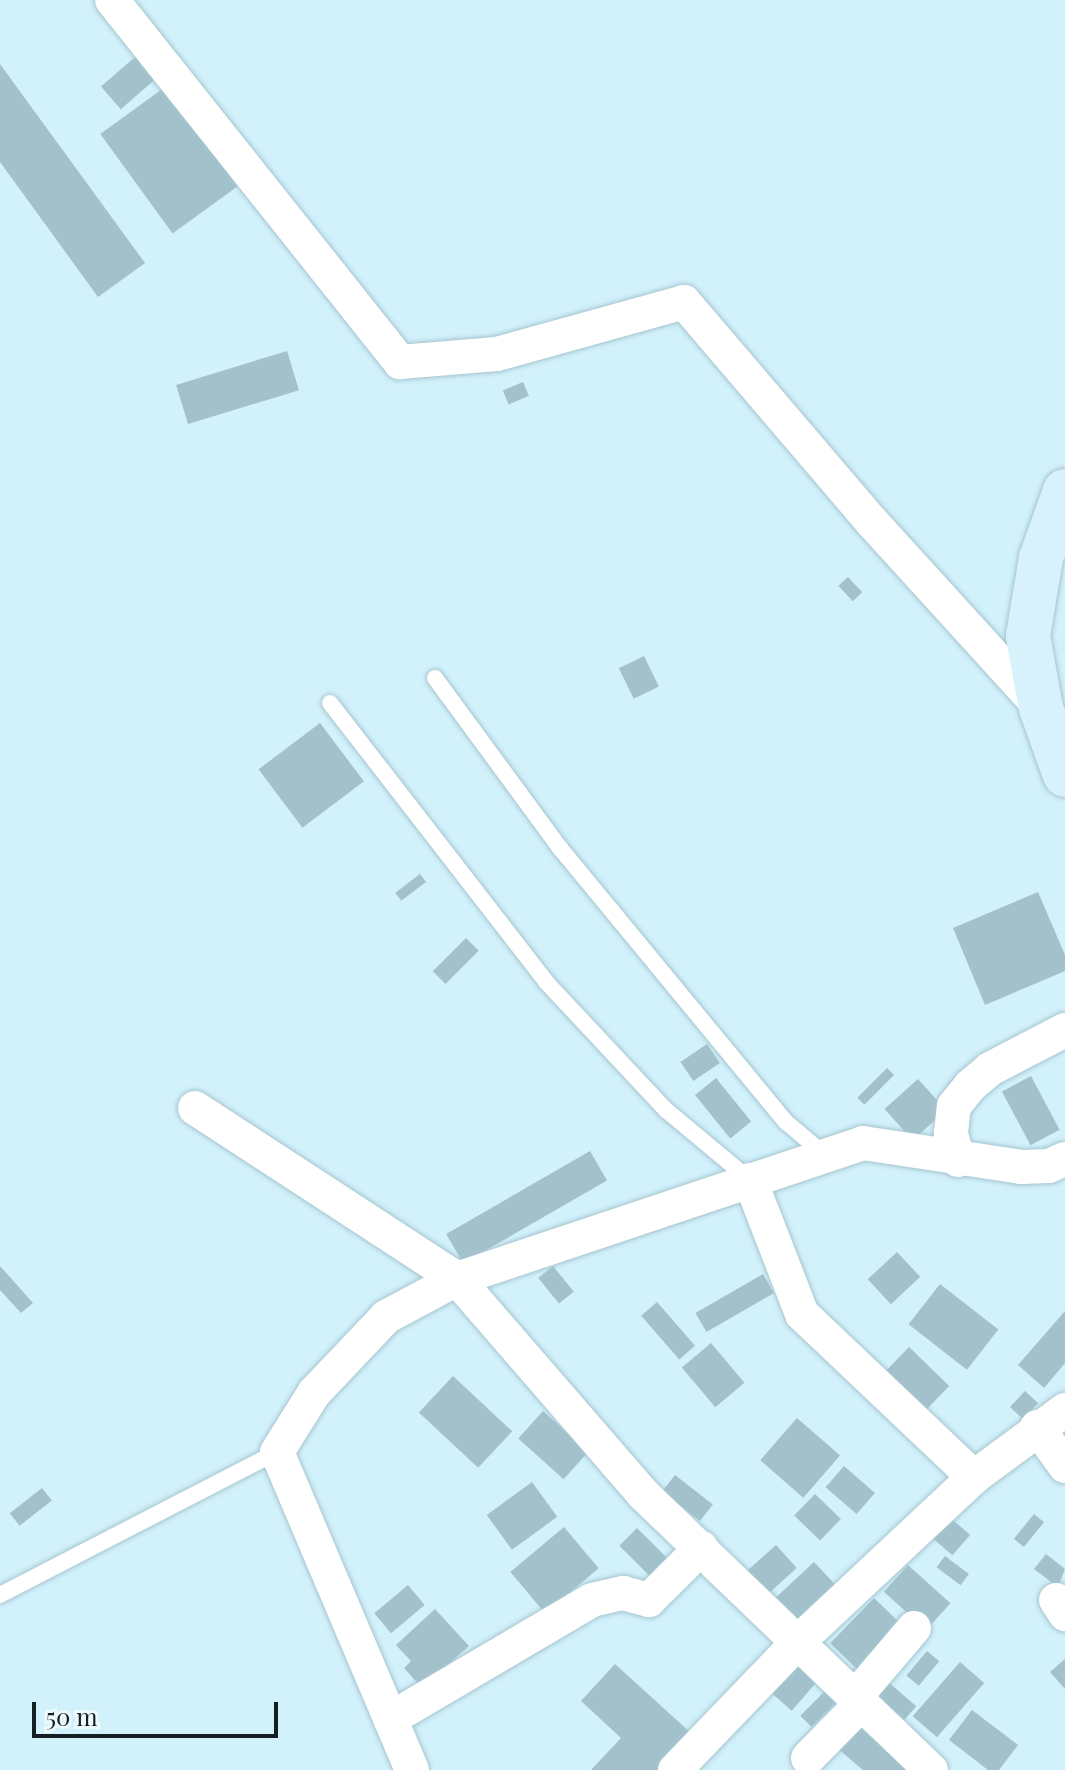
<!DOCTYPE html>
<html>
<head>
<meta charset="utf-8">
<style>
  body { margin:0 }
  #map { position:relative; width:1065px; height:1770px; overflow:hidden; background:#d1f1fb; font-family:"Playfair Display",serif }
  div>[style] { position:absolute }
  .building>* { inset:0; background:#a2c1cb; transform-origin:0 0 }
  .roads { filter:drop-shadow(0 0 2px #a6c5cf) drop-shadow(0 0 2px #a6c5cf) }
  .service>* { height:16px; margin:-8px; padding:0 8px; transform-origin:8px; border-radius:8px; background:#fff }
  .minor>* { height:34px; margin:-17px; padding:0 17px; transform-origin:17px; border-radius:17px; background:#fff }
  .secondary>* { height:44px; margin:-22px; padding:0 22px; transform-origin:22px; border-radius:22px; background:#d7f2fa }
  span { translate:-50% -50%; white-space:nowrap; text-align:center; line-height:1.15; -webkit-text-stroke:7px #edfafe; paint-order:stroke }
  .scale { position:absolute; left:32px; top:1702px; width:246px; height:36px; box-sizing:border-box; border:4px solid #141f23; border-top:0; padding-left:10px; font-size:24px; line-height:28px; white-space:nowrap; color:#141f23; -webkit-text-stroke:6px #edfafe; paint-order:stroke }
</style>
</head>
<body>
<div id="map">
  <div class="building">
    <div style="left:135px;top:57px;width:30px;height:45px;rotate:49deg"></div>
    <div style="clip-path:polygon(0 64px,145px 263px,98px 297px,0 162px)"></div>
    <div style="left:165px;top:87px;width:123px;height:80px;rotate:54deg"></div>
    <div style="left:287px;top:351px;width:41px;height:116px;rotate:73deg"></div>
    <div style="left:523px;top:382px;width:15px;height:22px;rotate:67deg"></div>
    <div style="left:848px;top:577px;width:21px;height:13px;rotate:47deg"></div>
    <div style="left:644px;top:656px;width:34px;height:28px;rotate:64deg"></div>
    <div style="left:320px;top:723px;width:73px;height:77px;rotate:53deg"></div>
    <div style="left:420px;top:874px;width:10px;height:31px;rotate:53deg"></div>
    <div style="clip-path:polygon(1038px 892px,1065px 955px,1065px 971px,985px 1005px,953px 928px)"></div>
    <div style="left:466px;top:938px;width:18px;height:47px;rotate:45deg"></div>
    <div style="left:707px;top:1044px;width:23px;height:32px;rotate:56deg"></div>
    <div style="left:887px;top:1068px;width:10px;height:42px;rotate:45deg"></div>
    <div style="left:1031px;top:1076px;width:61px;height:33px;rotate:62deg"></div>
    <div style="left:716px;top:1078px;width:56px;height:27px;rotate:51deg"></div>
    <div style="left:918px;top:1079px;width:42px;height:45px;rotate:48deg"></div>
    <div style="left:590px;top:1151px;width:34px;height:166px;rotate:60deg"></div>
    <div style="left:897px;top:1252px;width:34px;height:40px;rotate:47deg"></div>
    <div style="clip-path:polygon(0 1266px,33px 1303px,21px 1313px,0 1290px)"></div>
    <div style="left:553px;top:1266px;width:33px;height:19px;rotate:51deg"></div>
    <div style="left:763px;top:1274px;width:22px;height:78px;rotate:60deg"></div>
    <div style="left:940px;top:1284px;width:74px;height:51px;rotate:38deg"></div>
    <div style="left:657px;top:1302px;width:58px;height:21px;rotate:49deg"></div>
    <div style="clip-path:polygon(1065px 1311px,1065px 1363px,1044px 1388px,1018px 1365px)"></div>
    <div style="left:711px;top:1343px;width:52px;height:38px;rotate:50deg"></div>
    <div style="left:909px;top:1347px;width:56px;height:34px;rotate:44deg"></div>
    <div style="left:453px;top:1376px;width:81px;height:50px;rotate:43deg"></div>
    <div style="left:1025px;top:1391px;width:18px;height:22px;rotate:43deg"></div>
    <div style="left:543px;top:1411px;width:61px;height:37px;rotate:42deg"></div>
    <div style="left:797px;top:1418px;width:57px;height:56px;rotate:41deg"></div>
    <div style="left:844px;top:1466px;width:41px;height:28px;rotate:41deg"></div>
    <div style="left:675px;top:1475px;width:48px;height:21px;rotate:38deg"></div>
    <div style="left:532px;top:1482px;width:43px;height:56px;rotate:54deg"></div>
    <div style="left:42px;top:1488px;width:16px;height:41px;rotate:52deg"></div>
    <div style="left:815px;top:1494px;width:36px;height:30px;rotate:44deg"></div>
    <div style="left:946px;top:1514px;width:32px;height:27px;rotate:41deg"></div>
    <div style="left:1034px;top:1514px;width:13px;height:32px;rotate:39deg"></div>
    <div style="left:564px;top:1527px;width:54px;height:70px;rotate:50deg"></div>
    <div style="left:637px;top:1528px;width:44px;height:25px;rotate:45deg"></div>
    <div style="left:776px;top:1545px;width:31px;height:45px;rotate:48deg"></div>
    <div style="clip-path:polygon(1046px 1554px,1065px 1569px,1058px 1587px,1034px 1569px)"></div>
    <div style="left:945px;top:1556px;width:30px;height:14px;rotate:37deg"></div>
    <div style="left:814px;top:1562px;width:35px;height:52px;rotate:47deg"></div>
    <div style="left:908px;top:1565px;width:57px;height:36px;rotate:42deg"></div>
    <div style="left:408px;top:1585px;width:26px;height:44px;rotate:50deg"></div>
    <div style="left:874px;top:1598px;width:40px;height:63px;rotate:44deg"></div>
    <div style="clip-path:polygon(435px 1609px,469px 1646px,422px 1688px,404px 1668px,411px 1661px,396px 1645px)"></div>
    <div style="left:927px;top:1651px;width:16px;height:32px;rotate:40deg"></div>
    <div style="left:799px;top:1652px;width:33px;height:49px;rotate:41deg"></div>
    <div style="clip-path:polygon(1065px 1659px,1065px 1689px,1050px 1672px)"></div>
    <div style="left:960px;top:1662px;width:32px;height:72px;rotate:41deg"></div>
    <div style="clip-path:polygon(615px 1664px,692px 1734px,660px 1770px,591px 1770px,621px 1738px,581px 1701px)"></div>
    <div style="left:886px;top:1680px;width:40px;height:18px;rotate:41deg"></div>
    <div style="left:825px;top:1691px;width:16px;height:35px;rotate:45deg"></div>
    <div style="clip-path:polygon(972px 1710px,1018px 1745px,999px 1770px,988px 1770px,949px 1740px)"></div>
    <div style="clip-path:polygon(857px 1725px,910px 1770px,863px 1770px,837px 1748px)"></div>
  </div>
  <div class="roads">
    <div class="service">
      <div style="left:435px;top:678px;width:211px;rotate:53.7deg"></div>
      <div style="left:560px;top:848px;width:355px;rotate:50.5deg"></div>
      <div style="left:786px;top:1122px;width:51px;rotate:40.2deg"></div>
      <div style="left:330px;top:703px;width:354px;rotate:52.2deg"></div>
      <div style="left:547px;top:983px;width:174px;rotate:46.9deg"></div>
      <div style="left:666px;top:1110px;width:109px;rotate:39.8deg"></div>
      <div style="left:0;top:1595px;width:312px;rotate:-27.3deg"></div>
    </div>
    <div class="minor">
      <div style="left:112px;top:0;width:463px;rotate:51.5deg"></div>
      <div style="left:400px;top:362px;width:97px;rotate:-4.7deg"></div>
      <div style="left:497px;top:354px;width:194px;rotate:-15.5deg"></div>
      <div style="left:684px;top:302px;width:288px;rotate:49.5deg"></div>
      <div style="left:871px;top:521px;width:253px;rotate:47.7deg"></div>
      <div style="left:195px;top:1108px;width:313px;rotate:33.1deg"></div>
      <div style="left:457px;top:1279px;width:284px;rotate:49.1deg"></div>
      <div style="left:643px;top:1494px;width:399px;rotate:43.8deg"></div>
      <div style="left:958px;top:1160px;width:28px;rotate:-105deg"></div>
      <div style="left:951px;top:1133px;width:27px;rotate:-84deg"></div>
      <div style="left:954px;top:1106px;width:26px;rotate:-51deg"></div>
      <div style="left:970px;top:1086px;width:26px;rotate:-40deg"></div>
      <div style="left:990px;top:1069px;width:85px;rotate:-27.5deg"></div>
      <div style="left:750px;top:1180px;width:144px;rotate:68.8deg"></div>
      <div style="left:802px;top:1314px;width:237px;rotate:43.5deg"></div>
      <div style="left:1037px;top:1427px;width:48px;rotate:54.3deg"></div>
      <div style="left:1056px;top:1600px;width:17px;rotate:57deg"></div>
      <div style="left:857px;top:1695px;width:88px;rotate:-49.6deg"></div>
      <div style="left:390px;top:1719px;width:234px;rotate:-30.5deg"></div>
      <div style="left:592px;top:1600px;width:32px;rotate:-13deg"></div>
      <div style="left:623px;top:1593px;width:27px;rotate:15deg"></div>
      <div style="left:649px;top:1600px;width:74px;rotate:-45deg"></div>
      <div style="left:808px;top:1758px;width:78px;rotate:-45.5deg"></div>
      <div style="left:412px;top:1770px;width:345px;rotate:-113deg"></div>
      <div style="left:277px;top:1452px;width:70px;rotate:-57.9deg"></div>
      <div style="left:314px;top:1393px;width:105px;rotate:-46.5deg"></div>
      <div style="left:386px;top:1317px;width:81px;rotate:-28.2deg"></div>
      <div style="left:457px;top:1279px;width:428px;rotate:-18.5deg"></div>
      <div style="left:863px;top:1143px;width:160px;rotate:8.6deg"></div>
      <div style="left:1021px;top:1167px;width:28px;rotate:-2deg"></div>
      <div style="left:1049px;top:1166px;width:17px;rotate:-24deg"></div>
      <div style="left:675px;top:1770px;width:180px;rotate:-46.1deg"></div>
      <div style="left:800px;top:1640px;width:238px;rotate:-43.1deg"></div>
      <div style="left:974px;top:1477px;width:113px;rotate:-36.4deg"></div>
    </div>
    <div class="secondary">
      <div style="left:1065px;top:491px;width:71px;rotate:109.7deg"></div>
      <div style="left:1041px;top:558px;width:79px;rotate:99.5deg"></div>
      <div style="left:1028px;top:636px;width:73px;rotate:79.8deg"></div>
      <div style="left:1041px;top:708px;width:71px;rotate:70.3deg"></div>
    </div>
  </div>
  <div class="scale">50 m</div>
</div>
</body>
</html>
